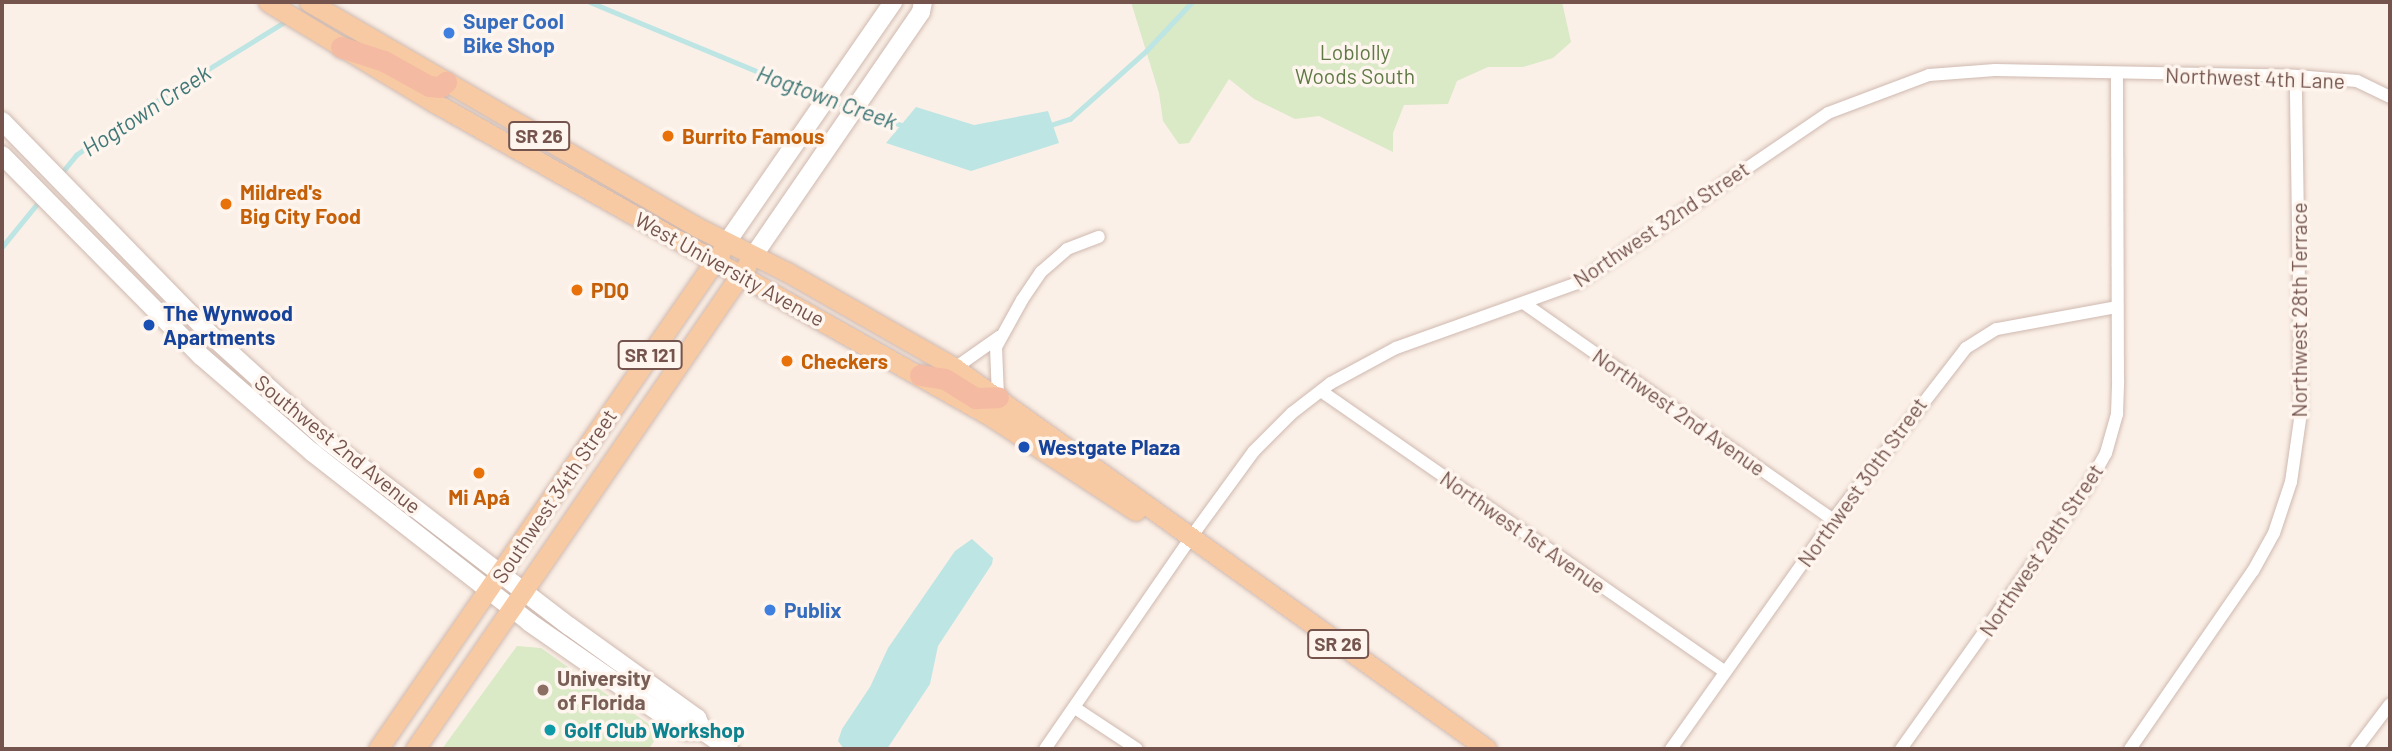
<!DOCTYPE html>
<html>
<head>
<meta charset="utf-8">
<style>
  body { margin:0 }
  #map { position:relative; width:2392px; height:751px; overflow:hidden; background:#fbf0e7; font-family:Barlow,sans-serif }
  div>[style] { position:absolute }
  .green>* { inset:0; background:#dae9c6 }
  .water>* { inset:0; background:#bce5e4 }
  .stream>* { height:4.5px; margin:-2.25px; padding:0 2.25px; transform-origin:2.25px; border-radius:2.25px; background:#bce5e4 }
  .roads { filter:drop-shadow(0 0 2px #cfb9b0) drop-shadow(0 0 2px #cfb9b0) }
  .minor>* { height:12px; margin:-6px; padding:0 6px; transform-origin:6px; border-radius:6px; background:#fff }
  .secondary>* { height:18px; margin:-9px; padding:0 9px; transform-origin:9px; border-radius:9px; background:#fff }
  .primary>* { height:19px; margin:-9.5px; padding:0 9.5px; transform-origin:9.5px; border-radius:9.5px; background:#f7caa3 }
  .trunk>* { height:21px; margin:-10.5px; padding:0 10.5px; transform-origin:10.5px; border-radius:10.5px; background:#f5baa2 }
  .dots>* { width:19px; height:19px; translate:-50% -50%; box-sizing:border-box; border:4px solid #fef5ee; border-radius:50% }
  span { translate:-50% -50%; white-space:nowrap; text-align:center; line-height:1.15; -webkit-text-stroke:7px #fef5ee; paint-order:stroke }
  .shield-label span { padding:2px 5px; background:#fef5ee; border:2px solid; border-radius:5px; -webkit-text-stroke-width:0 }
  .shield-label { font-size:19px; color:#74544c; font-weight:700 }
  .shop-label { font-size:21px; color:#366cbe; font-weight:700 }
  .left { translate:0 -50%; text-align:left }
  .park-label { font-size:21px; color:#5e7945 }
  .street-label { font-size:21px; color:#74544c }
  .food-label { font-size:21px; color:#c56008; font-weight:700 }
  .transit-label { font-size:21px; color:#164399; font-weight:700 }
  .education-label { font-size:21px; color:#785e54; font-weight:700 }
  .culture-label { font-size:21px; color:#0d838f; font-weight:700 }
  .water-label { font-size:23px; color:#407878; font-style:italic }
  .frame { position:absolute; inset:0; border:4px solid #74544c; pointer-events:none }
</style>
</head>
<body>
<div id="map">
  <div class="green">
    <div style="clip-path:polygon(1131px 2px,1562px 2px,1571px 42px,1553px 58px,1523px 67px,1488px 67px,1457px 81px,1448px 104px,1404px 105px,1393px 133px,1393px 152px,1319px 116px,1295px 119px,1254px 99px,1229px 79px,1189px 143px,1179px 144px,1163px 121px,1159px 93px)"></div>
    <div style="clip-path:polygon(517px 646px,541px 648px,660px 732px,649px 749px,442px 749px)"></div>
  </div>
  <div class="water">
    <div style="clip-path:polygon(916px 107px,974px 125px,1048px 111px,1059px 143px,971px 171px,886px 143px)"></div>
    <div style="clip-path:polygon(972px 539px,993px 558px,992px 564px,938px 646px,930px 684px,887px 749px,844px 749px,838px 741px,842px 729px,870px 687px,888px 648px,955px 551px)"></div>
  </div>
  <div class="stream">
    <div style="left:590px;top:2px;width:251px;rotate:22.5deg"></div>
    <div style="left:830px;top:101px;width:22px;rotate:18deg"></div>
    <div style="left:860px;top:111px;width:46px;rotate:18.8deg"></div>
    <div style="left:1048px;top:126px;width:23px;rotate:-18deg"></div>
    <div style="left:1070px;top:119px;width:102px;rotate:-41.8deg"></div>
    <div style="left:1146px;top:51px;width:67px;rotate:-46.8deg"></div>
    <div style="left:60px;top:175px;width:26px;rotate:-51deg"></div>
    <div style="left:76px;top:155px;width:55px;rotate:-35.4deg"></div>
    <div style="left:121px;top:123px;width:196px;rotate:-31.7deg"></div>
    <div style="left:2px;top:247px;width:62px;rotate:-50.9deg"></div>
  </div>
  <div class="roads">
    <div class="minor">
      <div style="left:1525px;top:304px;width:376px;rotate:35deg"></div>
      <div style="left:955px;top:368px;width:54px;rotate:-35.2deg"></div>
      <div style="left:1321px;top:391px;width:492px;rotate:34.8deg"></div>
      <div style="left:998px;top:397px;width:50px;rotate:-92.3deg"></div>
      <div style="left:996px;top:347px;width:54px;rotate:-61deg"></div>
      <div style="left:1022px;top:300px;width:34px;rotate:-56deg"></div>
      <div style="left:1041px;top:272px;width:35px;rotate:-41deg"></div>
      <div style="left:1067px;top:249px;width:34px;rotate:-21deg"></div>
      <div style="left:1075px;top:708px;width:74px;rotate:33.5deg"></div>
      <div style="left:1045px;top:749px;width:254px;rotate:-55.4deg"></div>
      <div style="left:1189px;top:540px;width:110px;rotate:-53.9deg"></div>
      <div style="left:1254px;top:451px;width:54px;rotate:-45deg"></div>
      <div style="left:1292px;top:413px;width:49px;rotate:-37.6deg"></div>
      <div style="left:1331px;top:383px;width:74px;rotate:-28.3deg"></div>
      <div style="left:1396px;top:348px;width:193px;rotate:-19.7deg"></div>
      <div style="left:1578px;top:283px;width:302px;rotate:-34.2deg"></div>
      <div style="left:1828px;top:113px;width:108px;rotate:-20.6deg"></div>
      <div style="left:1929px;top:75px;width:66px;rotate:-4.3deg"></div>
      <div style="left:1995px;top:70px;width:301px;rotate:1.1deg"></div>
      <div style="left:2296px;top:76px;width:61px;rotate:4.7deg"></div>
      <div style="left:2357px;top:81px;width:37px;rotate:26deg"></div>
      <div style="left:1671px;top:749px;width:281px;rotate:-54.7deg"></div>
      <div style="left:1833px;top:520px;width:217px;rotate:-52.3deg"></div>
      <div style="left:1966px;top:348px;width:36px;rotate:-32deg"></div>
      <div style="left:1997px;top:329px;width:122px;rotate:-10.4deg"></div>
      <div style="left:1901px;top:749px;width:319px;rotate:-54.6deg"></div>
      <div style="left:2086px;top:489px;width:41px;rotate:-60.9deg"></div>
      <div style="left:2106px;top:453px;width:41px;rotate:-74.2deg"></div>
      <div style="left:2117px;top:414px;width:34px;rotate:-88deg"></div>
      <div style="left:2118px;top:380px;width:305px;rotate:-90.2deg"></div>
      <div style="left:2130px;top:749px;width:216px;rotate:-55.4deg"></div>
      <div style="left:2253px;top:571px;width:43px;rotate:-61.1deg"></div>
      <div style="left:2274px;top:533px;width:54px;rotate:-71.6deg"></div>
      <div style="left:2291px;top:482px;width:70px;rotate:-81.8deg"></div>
      <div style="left:2301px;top:413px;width:337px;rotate:-90.9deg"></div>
      <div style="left:2356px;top:749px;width:56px;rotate:-52.9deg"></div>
    </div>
    <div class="secondary">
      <div style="left:2px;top:121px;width:302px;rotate:45.7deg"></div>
      <div style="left:213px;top:337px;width:151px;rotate:42.3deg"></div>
      <div style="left:325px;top:439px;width:307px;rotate:37.5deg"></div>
      <div style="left:569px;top:626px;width:158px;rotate:35.7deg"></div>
      <div style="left:697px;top:718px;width:14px;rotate:65deg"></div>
      <div style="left:703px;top:731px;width:32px;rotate:35deg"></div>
      <div style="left:2px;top:155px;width:283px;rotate:45.3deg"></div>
      <div style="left:201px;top:356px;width:148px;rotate:40.9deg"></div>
      <div style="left:313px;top:453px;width:274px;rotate:38deg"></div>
      <div style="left:529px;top:622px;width:191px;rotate:34.8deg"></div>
      <div style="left:686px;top:731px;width:17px"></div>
      <div style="left:727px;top:242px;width:292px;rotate:-55.3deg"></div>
      <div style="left:754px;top:255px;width:295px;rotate:-55.5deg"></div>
      <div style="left:921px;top:12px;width:10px;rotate:-79deg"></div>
    </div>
    <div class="primary">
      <div style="left:268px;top:2px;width:195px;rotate:31.2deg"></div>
      <div style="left:435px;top:103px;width:637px;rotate:29.42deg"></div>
      <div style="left:990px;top:416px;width:174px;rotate:33.1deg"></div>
      <div style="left:309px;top:2px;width:449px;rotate:30.1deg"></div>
      <div style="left:697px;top:227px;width:101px;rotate:26.6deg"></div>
      <div style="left:787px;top:272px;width:193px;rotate:29.7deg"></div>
      <div style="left:955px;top:368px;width:654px;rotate:35.61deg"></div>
      <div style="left:378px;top:749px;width:604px;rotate:-55.39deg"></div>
      <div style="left:415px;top:749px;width:587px;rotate:-55.55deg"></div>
    </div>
    <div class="trunk">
      <div style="left:341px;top:47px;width:45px;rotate:18deg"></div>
      <div style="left:384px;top:61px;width:51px;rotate:29.1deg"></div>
      <div style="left:429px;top:86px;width:11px;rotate:5deg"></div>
      <div style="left:440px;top:87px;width:8px;rotate:-40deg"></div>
      <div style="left:920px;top:375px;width:25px;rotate:9deg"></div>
      <div style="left:945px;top:379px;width:36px;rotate:32deg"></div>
      <div style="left:975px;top:398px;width:23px;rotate:-2deg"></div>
    </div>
  </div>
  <div class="dots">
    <div style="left:449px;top:33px;background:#3f7fe0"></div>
    <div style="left:668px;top:136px;background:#e8710a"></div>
    <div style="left:226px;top:204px;background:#e8710a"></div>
    <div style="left:577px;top:290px;background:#e8710a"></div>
    <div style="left:149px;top:325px;background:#1a4fb4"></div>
    <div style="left:787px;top:361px;background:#e8710a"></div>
    <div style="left:1024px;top:447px;background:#1a4fb4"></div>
    <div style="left:479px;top:473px;background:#e8710a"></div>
    <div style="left:770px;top:610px;background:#3f7fe0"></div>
    <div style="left:543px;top:690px;background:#8d6e63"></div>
    <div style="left:550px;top:730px;background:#0f9aa8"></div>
  </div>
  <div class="shield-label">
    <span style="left:539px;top:136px">SR 26</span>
    <span style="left:650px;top:355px">SR 121</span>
    <span style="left:1338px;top:644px">SR 26</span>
  </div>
  <div class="shop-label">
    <span class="left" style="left:463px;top:33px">Super Cool<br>Bike Shop</span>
    <span class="left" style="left:784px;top:610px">Publix</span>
  </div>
  <div class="park-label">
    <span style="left:1355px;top:64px">Loblolly<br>Woods South</span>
  </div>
  <div class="street-label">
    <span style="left:2255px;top:78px;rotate:2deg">Northwest 4th Lane</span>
    <span style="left:1661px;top:224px;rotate:-34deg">Northwest 32nd Street</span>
    <span style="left:730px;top:269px;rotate:29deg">West University Avenue</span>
    <span style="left:2299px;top:310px;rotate:-90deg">Northwest 28th Terrace</span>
    <span style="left:1679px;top:412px;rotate:35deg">Northwest 2nd Avenue</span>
    <span style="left:338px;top:444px;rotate:39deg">Southwest 2nd Avenue</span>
    <span style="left:1862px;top:482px;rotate:-54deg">Northwest 30th Street</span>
    <span style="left:554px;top:496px;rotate:-56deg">Southwest 34th Street</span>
    <span style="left:1523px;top:532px;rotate:35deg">Northwest 1st Avenue</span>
    <span style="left:2041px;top:550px;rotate:-56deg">Northwest 29th Street</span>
  </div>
  <div class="food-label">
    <span class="left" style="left:682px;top:136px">Burrito Famous</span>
    <span class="left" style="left:240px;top:204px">Mildred's<br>Big City Food</span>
    <span class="left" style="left:591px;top:290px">PDQ</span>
    <span class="left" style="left:801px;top:361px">Checkers</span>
    <span style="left:479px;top:497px">Mi Apá</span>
  </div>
  <div class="transit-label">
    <span class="left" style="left:163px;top:325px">The Wynwood<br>Apartments</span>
    <span class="left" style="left:1038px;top:447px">Westgate Plaza</span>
  </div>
  <div class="education-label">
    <span class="left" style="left:557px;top:690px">University<br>of Florida</span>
  </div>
  <div class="culture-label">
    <span class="left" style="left:564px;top:730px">Golf Club Workshop</span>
  </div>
  <div class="water-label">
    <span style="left:827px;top:97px;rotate:20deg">Hogtown Creek</span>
    <span style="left:146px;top:110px;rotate:-33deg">Hogtown Creek</span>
  </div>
  <div class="frame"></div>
</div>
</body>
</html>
